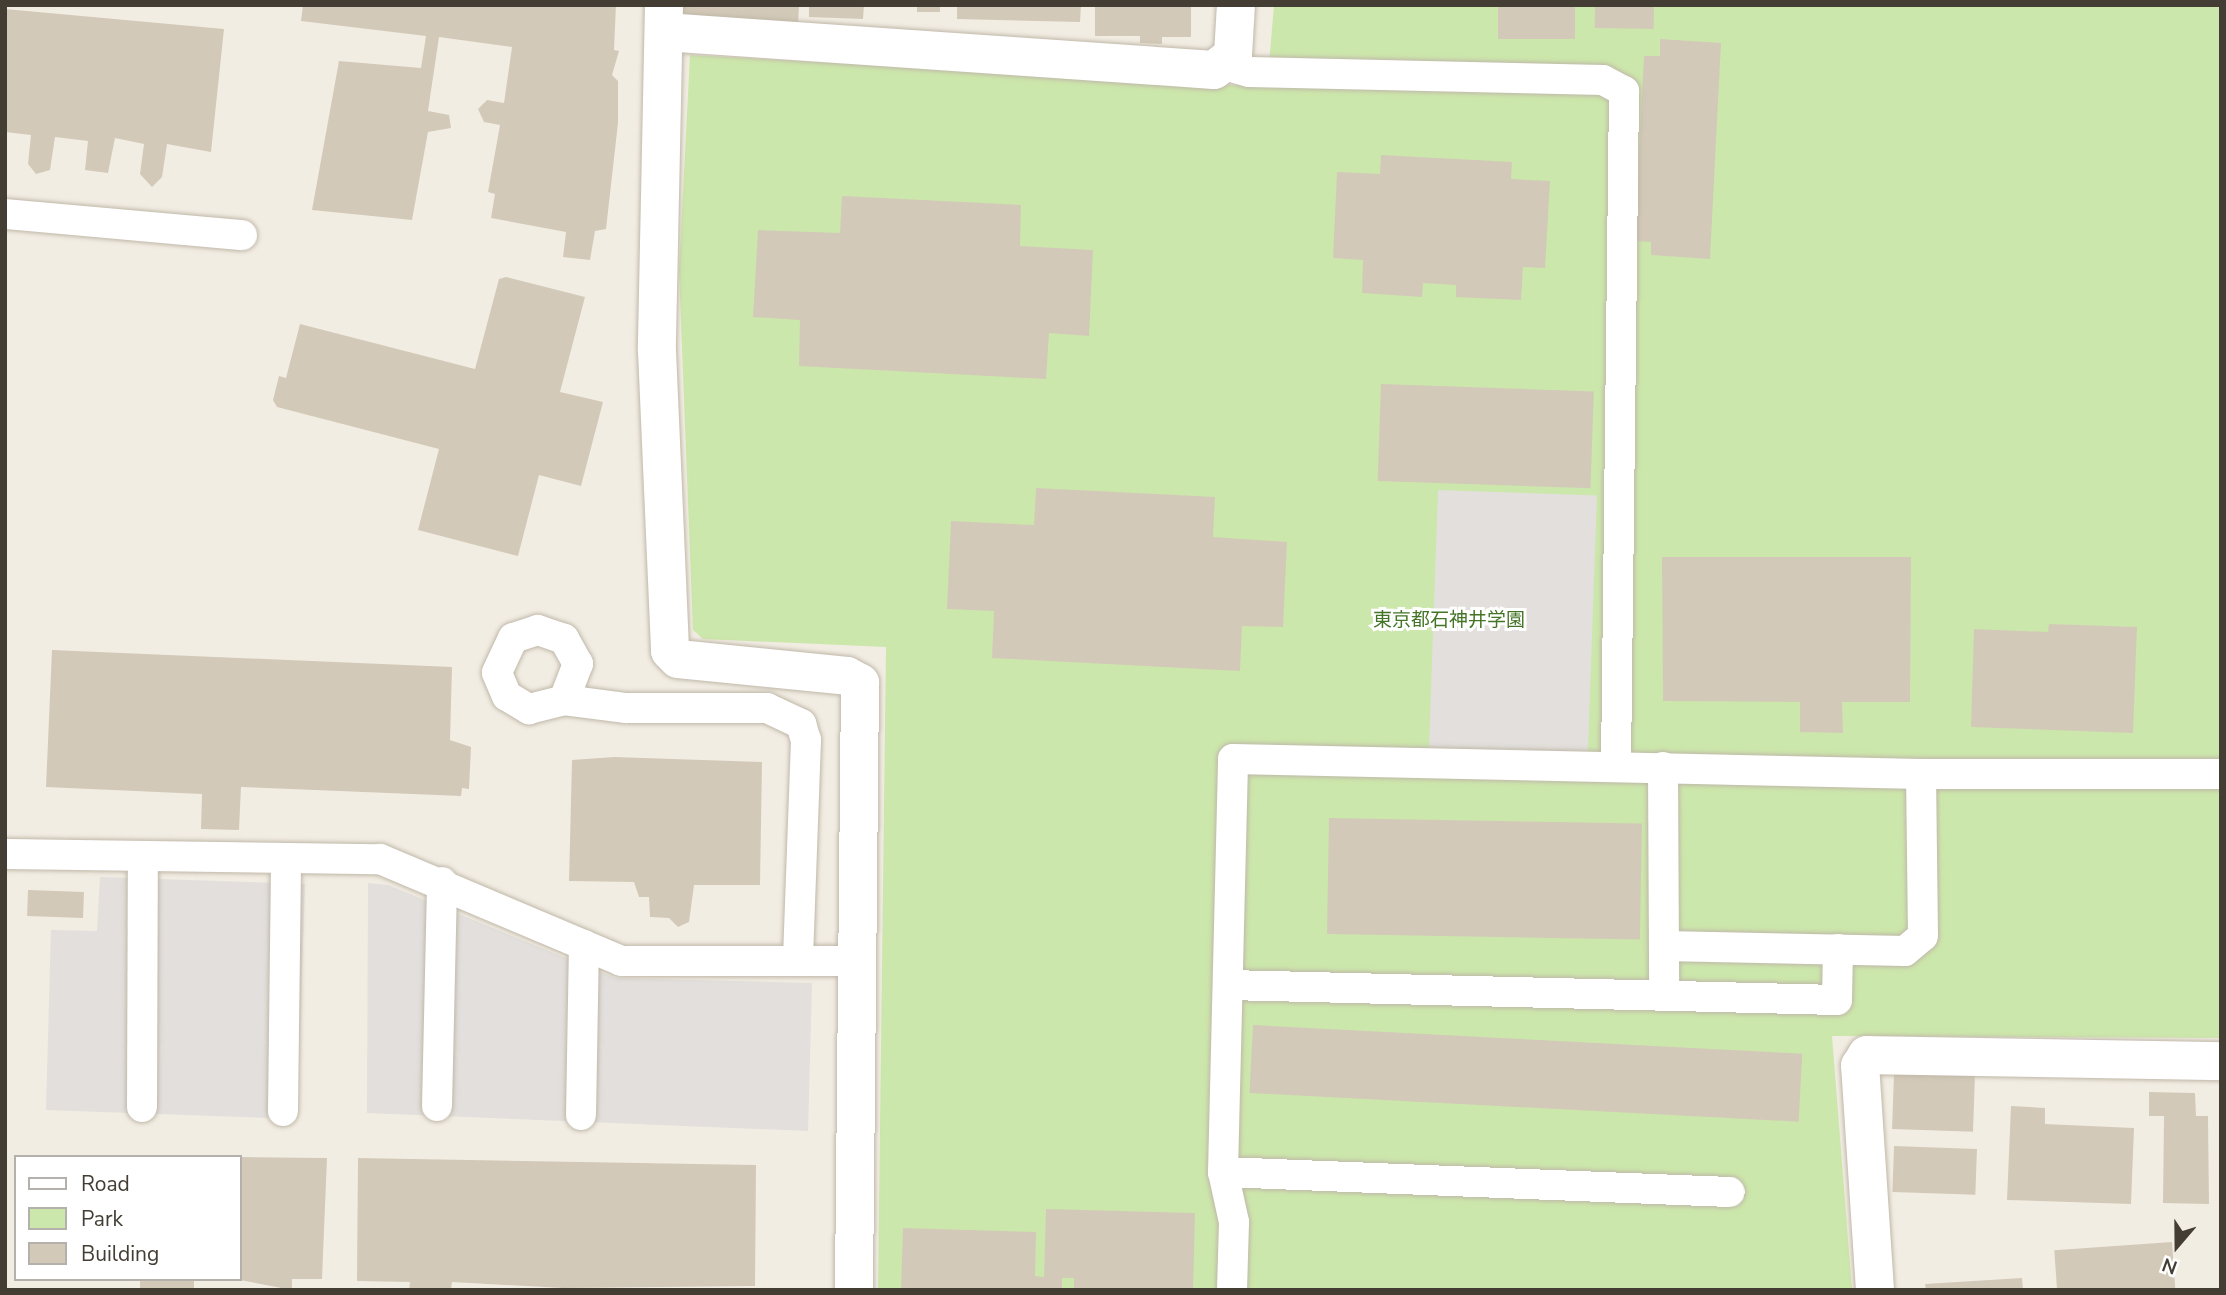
<!DOCTYPE html>
<html>
<head>
<meta charset="utf-8">
<style>
  body { margin:0 }
  #map { position:relative; width:2226px; height:1295px; overflow:hidden; background:#f2ede3; font-family:"Nunito Sans","Noto Sans JP",sans-serif }
  div>[style] { position:absolute }
  .green>* { inset:0; background:#cce7ab }
  .parking>* { inset:0; background:#e2dfdc; transform-origin:0 0 }
  .building>* { inset:0; background:#d3c9b8; transform-origin:0 0 }
  .roads { filter:drop-shadow(0 0 2px #c0b8a9) drop-shadow(0 0 2px #c0b8a9) }
  .service>* { height:30px; margin:-15px; padding:0 15px; transform-origin:15px; border-radius:15px; background:#fff }
  .minor>* { height:38px; margin:-19px; padding:0 19px; transform-origin:19px; border-radius:19px; background:#fff }
  span { translate:-50% -50%; white-space:nowrap; text-align:center; line-height:1.15; -webkit-text-stroke:6px #fff; paint-order:stroke }
  .park-label { font-size:19px; color:#447527 }
  .frame { position:absolute; inset:0; border:7px solid #433d33; pointer-events:none }
  .legend { position:absolute; left:14px; top:1155px; width:228px; height:126px; box-sizing:border-box; background:#fff; border:2px solid #b4b1ad; margin:0; padding:9px 12px; list-style:none; font-size:21px; color:#433d33 }
  .legend li { display:flex; align-items:center; gap:14px; height:35px }
  .legend b { width:35px; border:2px solid #b4b1ad }
  .north { position:absolute; left:2142px; top:1211px; width:70px; height:70px; -webkit-text-stroke:5px #fff; paint-order:stroke; rotate:200deg; font-size:19px; font-weight:700; line-height:28px; text-align:center; color:#433d33 }
  .north::after { content:''; display:block; margin:auto; width:24px; height:32px; background:#433d33; clip-path:polygon(50% 0,100% 100%,50% 72%,0 100%) }
</style>
</head>
<body>
<div id="map">
  <div class="green">
    <div style="clip-path:polygon(1274px 5px,2221px 5px,2221px 1038px,1832px 1036px,1852px 1290px,878px 1290px,886px 647px,703px 639px,693px 630px,679px 271px,690px 55px,1267px 87px)"></div>
  </div>
  <div class="parking">
    <div style="left:1438px;top:490px;width:159px;height:258px;rotate:2deg"></div>
    <div style="clip-path:polygon(100px 877px,305px 884px,297px 1119px,46px 1110px,51px 930px,97px 931px)"></div>
    <div style="clip-path:polygon(368px 883px,388px 885px,615px 978px,812px 983px,808px 1131px,367px 1113px)"></div>
  </div>
  <div class="building">
    <div style="clip-path:polygon(303px 5px,616px 5px,614px 50px,619px 51px,612px 75px,618px 81px,618px 123px,606px 229px,595px 231px,590px 260px,563px 257px,566px 232px,491px 218px,495px 194px,488px 192px,500px 125px,484px 122px,478px 109px,487px 100px,504px 103px,512px 47px,439px 37px,428px 111px,449px 115px,451px 128px,428px 132px,412px 220px,312px 210px,339px 61px,421px 68px,426px 36px,301px 21px)"></div>
    <div style="clip-path:polygon(683px 5px,799px 5px,798px 24px,682px 19px)"></div>
    <div style="clip-path:polygon(809px 5px,864px 5px,863px 19px,809px 17px)"></div>
    <div style="left:917px;top:5px;width:23px;height:7px"></div>
    <div style="clip-path:polygon(957px 5px,1081px 5px,1080px 22px,957px 19px)"></div>
    <div style="clip-path:polygon(1095px 5px,1191px 5px,1191px 37px,1162px 37px,1162px 44px,1140px 43px,1140px 36px,1095px 36px)"></div>
    <div style="left:1498px;top:5px;width:77px;height:34px"></div>
    <div style="left:1595px;top:5px;width:59px;height:23px;rotate:1deg"></div>
    <div style="clip-path:polygon(5px 9px,224px 29px,211px 152px,167px 144px,162px 177px,152px 187px,140px 174px,144px 144px,115px 138px,108px 173px,85px 170px,88px 141px,55px 137px,50px 170px,36px 174px,28px 164px,31px 135px,5px 132px)"></div>
    <div style="clip-path:polygon(1660px 39px,1721px 43px,1710px 259px,1651px 255px,1651px 242px,1635px 241px,1644px 56px,1660px 56px)"></div>
    <div style="clip-path:polygon(1381px 155px,1512px 162px,1511px 179px,1550px 181px,1545px 268px,1523px 267px,1521px 300px,1456px 297px,1456px 285px,1423px 283px,1422px 297px,1362px 293px,1363px 260px,1333px 258px,1337px 172px,1380px 174px)"></div>
    <div style="clip-path:polygon(842px 196px,1021px 205px,1020px 246px,1093px 250px,1089px 336px,1049px 333px,1046px 379px,799px 366px,800px 320px,753px 317px,758px 230px,840px 233px)"></div>
    <div style="clip-path:polygon(506px 277px,585px 297px,560px 392px,603px 402px,581px 486px,539px 475px,518px 556px,418px 530px,439px 449px,277px 407px,273px 400px,279px 376px,286px 378px,300px 324px,475px 369px,499px 279px)"></div>
    <div style="left:1381px;top:384px;width:213px;height:97px;rotate:2deg"></div>
    <div style="clip-path:polygon(1036px 488px,1215px 497px,1213px 537px,1287px 542px,1283px 627px,1242px 626px,1240px 671px,992px 658px,994px 611px,947px 609px,951px 521px,1034px 525px)"></div>
    <div style="clip-path:polygon(1662px 557px,1911px 557px,1910px 702px,1842px 702px,1843px 733px,1800px 732px,1800px 702px,1663px 701px)"></div>
    <div style="clip-path:polygon(2049px 624px,2137px 627px,2133px 733px,1971px 727px,1974px 629px,2048px 632px)"></div>
    <div style="clip-path:polygon(52px 650px,452px 667px,450px 740px,471px 747px,469px 789px,462px 788px,461px 796px,241px 787px,239px 830px,201px 829px,202px 794px,46px 787px)"></div>
    <div style="clip-path:polygon(614px 757px,762px 762px,760px 885px,694px 885px,689px 922px,678px 927px,669px 918px,650px 917px,649px 897px,639px 897px,634px 882px,569px 881px,572px 760px)"></div>
    <div style="left:1329px;top:818px;width:313px;height:116px;rotate:1deg"></div>
    <div style="left:28px;top:890px;width:56px;height:26px;rotate:2deg"></div>
    <div style="left:1253px;top:1025px;width:550px;height:68px;rotate:3deg"></div>
    <div style="left:1894px;top:1073px;width:81px;height:56px;rotate:2deg"></div>
    <div style="clip-path:polygon(2149px 1092px,2195px 1093px,2196px 1116px,2208px 1116px,2209px 1204px,2163px 1203px,2164px 1116px,2149px 1116px)"></div>
    <div style="clip-path:polygon(2011px 1106px,2045px 1108px,2045px 1124px,2134px 1128px,2131px 1204px,2007px 1200px)"></div>
    <div style="left:1894px;top:1146px;width:83px;height:46px;rotate:2deg"></div>
    <div style="clip-path:polygon(240px 1157px,327px 1158px,322px 1279px,292px 1279px,292px 1290px,240px 1280px)"></div>
    <div style="clip-path:polygon(358px 1158px,756px 1165px,755px 1286px,563px 1288px,452px 1282px,451px 1290px,409px 1290px,410px 1282px,357px 1281px)"></div>
    <div style="clip-path:polygon(1046px 1209px,1195px 1213px,1193px 1290px,1074px 1290px,1074px 1278px,1062px 1278px,1062px 1290px,901px 1290px,903px 1228px,1036px 1232px,1035px 1276px,1044px 1277px)"></div>
    <div style="left:2172px;top:1242px;width:48px;height:118px;rotate:86deg"></div>
    <div style="clip-path:polygon(2022px 1278px,2023px 1290px,1926px 1290px,1925px 1284px)"></div>
    <div style="left:140px;top:1279px;width:54px;height:11px"></div>
  </div>
  <div class="roads">
    <div class="service">
      <div style="left:1228px;top:66px;width:22px;rotate:16deg"></div>
      <div style="left:1249px;top:72px;width:354px;rotate:1.3deg"></div>
      <div style="left:1603px;top:80px;width:24px;rotate:28deg"></div>
      <div style="left:1624px;top:91px;width:676px;rotate:90.68deg"></div>
      <div style="left:5px;top:214px;width:238px;rotate:5.1deg"></div>
      <div style="left:564px;top:700px;width:39px;rotate:-69deg"></div>
      <div style="left:578px;top:664px;width:29px;rotate:-119deg"></div>
      <div style="left:564px;top:639px;width:28px;rotate:-161deg"></div>
      <div style="left:538px;top:630px;width:26px;rotate:162deg"></div>
      <div style="left:513px;top:638px;width:38px;rotate:115deg"></div>
      <div style="left:497px;top:673px;width:25px;rotate:67deg"></div>
      <div style="left:507px;top:696px;width:26px;rotate:31deg"></div>
      <div style="left:529px;top:709px;width:36px;rotate:-14deg"></div>
      <div style="left:564px;top:700px;width:63px;rotate:7.4deg"></div>
      <div style="left:626px;top:708px;width:141px"></div>
      <div style="left:767px;top:708px;width:38px;rotate:25deg"></div>
      <div style="left:801px;top:724px;width:17px;rotate:73deg"></div>
      <div style="left:806px;top:740px;width:221px;rotate:92.1deg"></div>
      <div style="left:1663px;top:767px;width:229px;rotate:89.7deg"></div>
      <div style="left:5px;top:854px;width:375px;rotate:0.8deg"></div>
      <div style="left:380px;top:859px;width:262px;rotate:22.9deg"></div>
      <div style="left:621px;top:961px;width:234px"></div>
      <div style="left:1664px;top:946px;width:241px;rotate:1.2deg"></div>
      <div style="left:1905px;top:951px;width:23px;rotate:-40deg"></div>
      <div style="left:1923px;top:936px;width:162px;rotate:-90.7deg"></div>
      <div style="left:1228px;top:985px;width:609px;rotate:1.41deg"></div>
      <div style="left:1837px;top:1000px;width:51px;rotate:-88.9deg"></div>
      <div style="left:437px;top:1106px;width:224px;rotate:-88.7deg"></div>
      <div style="left:142px;top:1107px;width:251px;rotate:-89.8deg"></div>
      <div style="left:283px;top:1111px;width:253px;rotate:-89.3deg"></div>
      <div style="left:581px;top:1115px;width:170px;rotate:-89deg"></div>
      <div style="left:1223px;top:1172px;width:507px;rotate:2.26deg"></div>
      <div style="left:1232px;top:1290px;width:68px;rotate:-88.3deg"></div>
      <div style="left:1234px;top:1222px;width:51px;rotate:-102.4deg"></div>
      <div style="left:1223px;top:1172px;width:413px;rotate:-88.6deg"></div>
      <div style="left:1233px;top:759px;width:688px;rotate:1.25deg"></div>
      <div style="left:1921px;top:774px;width:300px"></div>
    </div>
    <div class="minor">
      <div style="left:664px;top:5px;width:346px;rotate:91.2deg"></div>
      <div style="left:657px;top:351px;width:300px;rotate:87.5deg"></div>
      <div style="left:670px;top:651px;width:11px;rotate:45deg"></div>
      <div style="left:678px;top:659px;width:170px;rotate:5.7deg"></div>
      <div style="left:847px;top:676px;width:15px;rotate:28deg"></div>
      <div style="left:860px;top:683px;width:607px;rotate:90.57deg"></div>
      <div style="left:664px;top:32px;width:551px;rotate:3.95deg"></div>
      <div style="left:1214px;top:70px;width:24px;rotate:-38deg"></div>
      <div style="left:1233px;top:55px;width:50px;rotate:-86.6deg"></div>
      <div style="left:1875px;top:1290px;width:225px;rotate:-93.8deg"></div>
      <div style="left:1860px;top:1066px;width:13px;rotate:-58deg"></div>
      <div style="left:1867px;top:1055px;width:354px;rotate:1deg"></div>
    </div>
  </div>
  <div class="park-label">
    <span style="left:1449px;top:621px">東京都石神井学園</span>
  </div>
  <div class="frame"></div>
  <ul class="legend">
  <li><b style="height:9px;background:#fff"></b>Road</li>
  <li><b style="height:19px;background:#cce7ab"></b>Park</li>
  <li><b style="height:19px;background:#d3c9b8"></b>Building</li>
  </ul>
  <div class="north">N</div>
</div>
</body>
</html>
